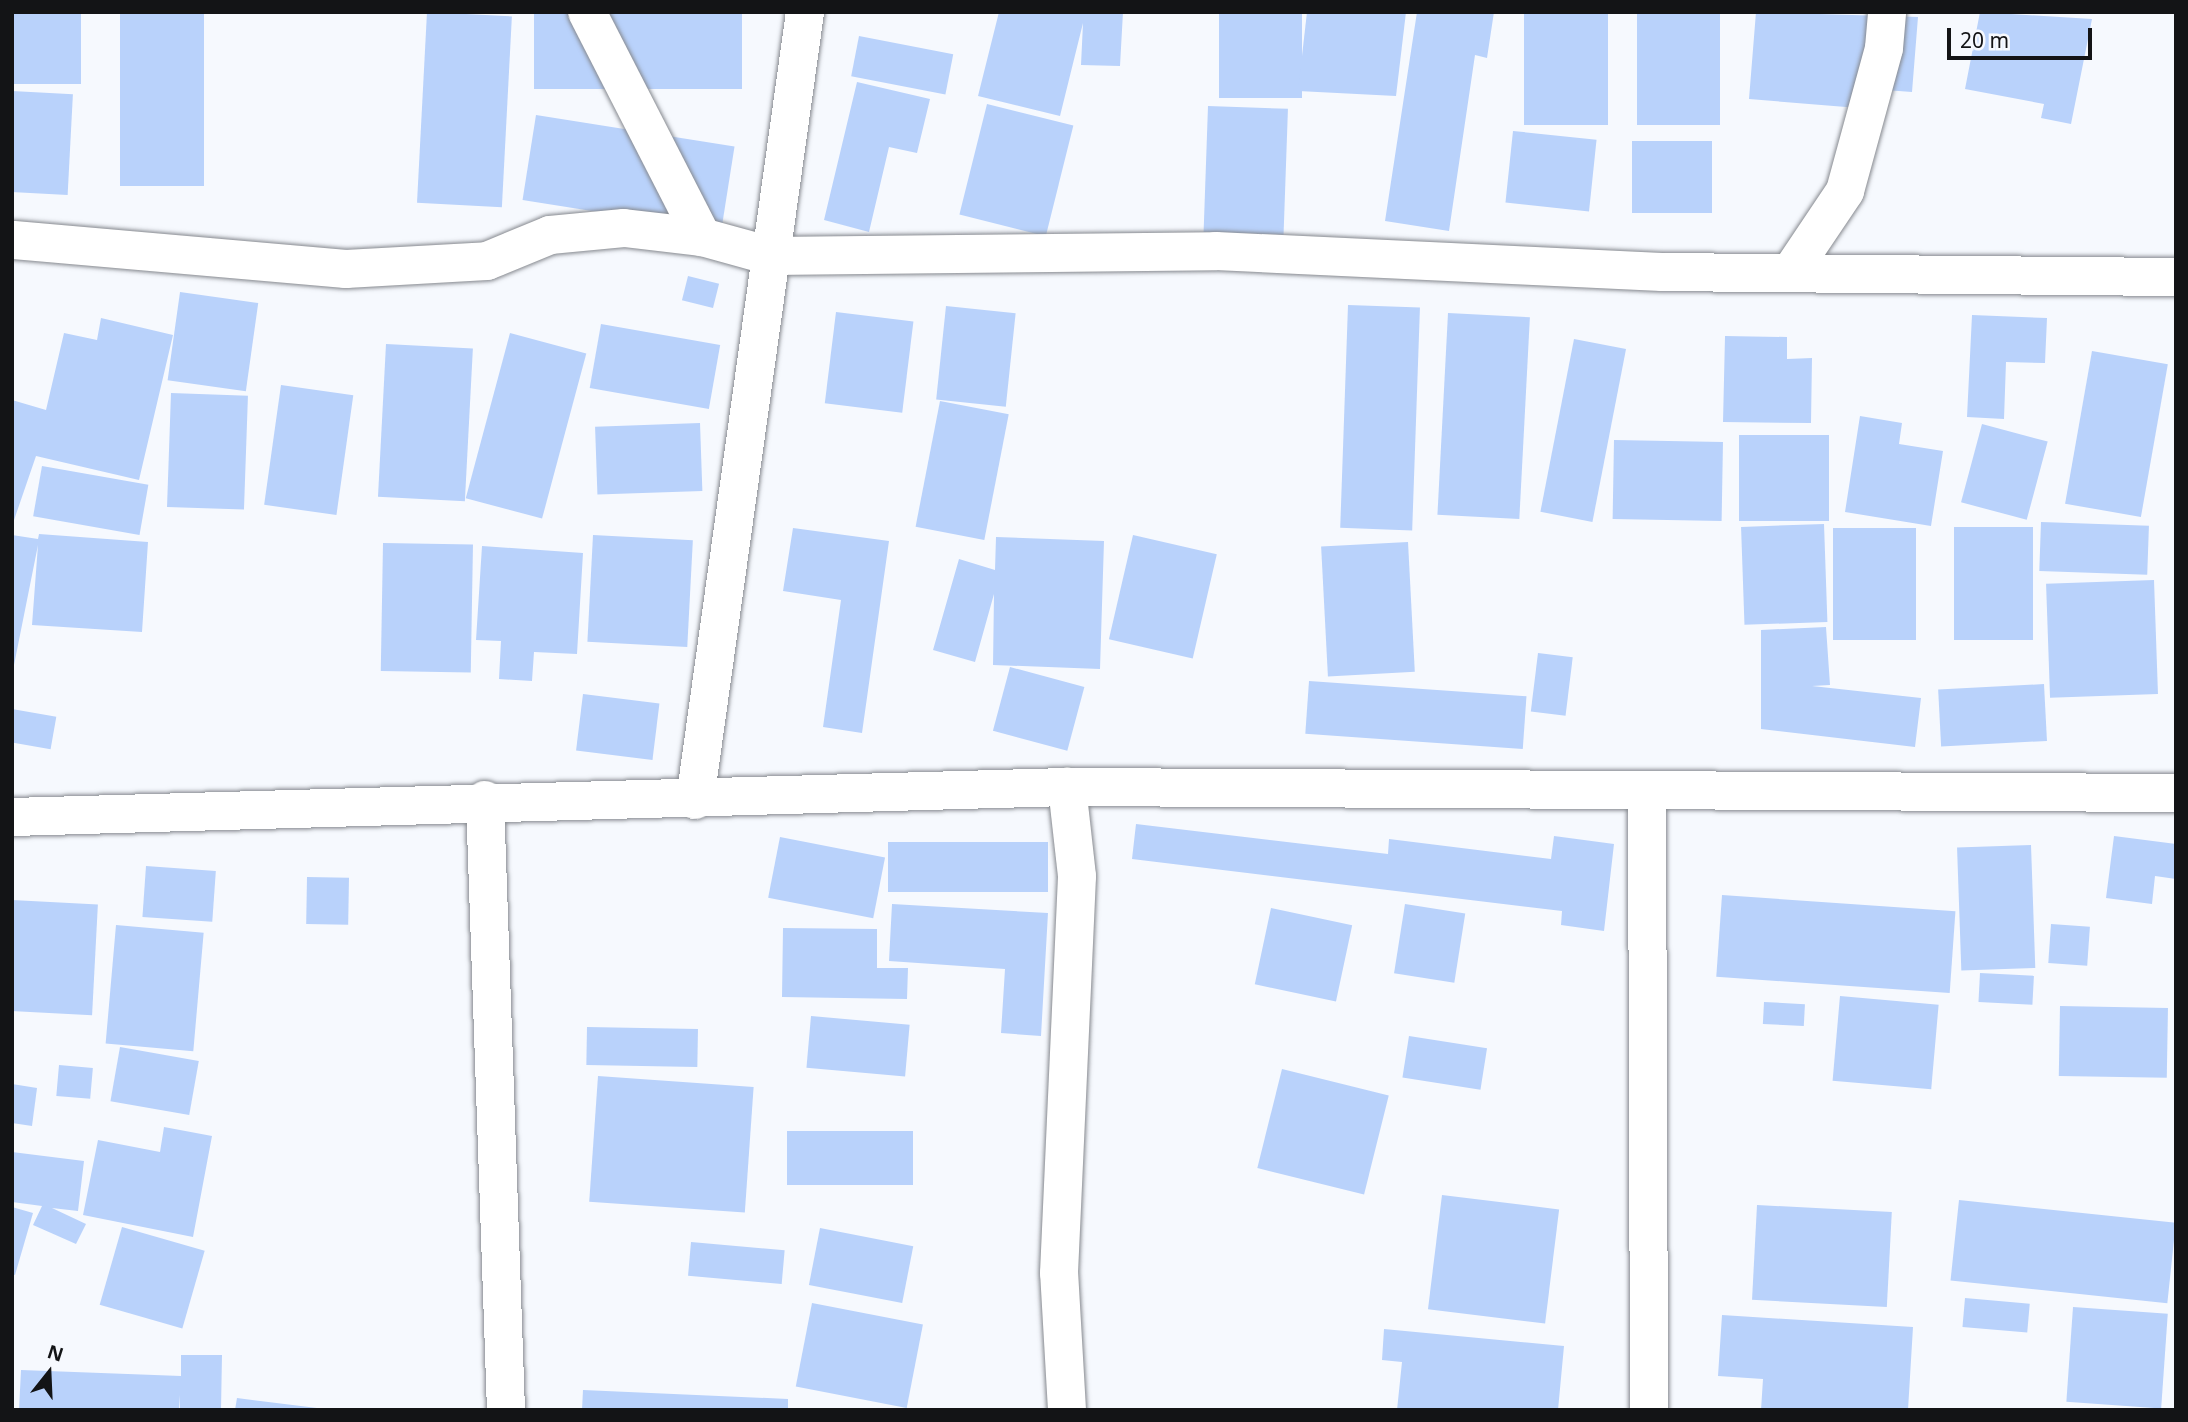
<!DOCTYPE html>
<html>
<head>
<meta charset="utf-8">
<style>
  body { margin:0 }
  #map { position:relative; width:2188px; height:1422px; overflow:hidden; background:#f6f9fe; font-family:"Noto Sans",sans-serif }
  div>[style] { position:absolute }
  .building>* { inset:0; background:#b9d2fb; transform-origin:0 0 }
  .roads { filter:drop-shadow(0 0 2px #86898f) drop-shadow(0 0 2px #86898f) }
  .minor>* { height:38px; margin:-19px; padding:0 19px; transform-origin:19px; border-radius:19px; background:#fff }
  .tertiary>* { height:38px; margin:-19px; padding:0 19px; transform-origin:19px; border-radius:19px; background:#fff }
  span { translate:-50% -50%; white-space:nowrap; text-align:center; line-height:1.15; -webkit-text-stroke:5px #f6f9fe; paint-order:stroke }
  .frame { position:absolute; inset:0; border:14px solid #131416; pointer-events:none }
  .north { position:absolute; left:14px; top:1338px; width:70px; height:70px; -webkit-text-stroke:5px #f6f9fe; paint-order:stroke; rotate:18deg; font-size:19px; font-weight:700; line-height:28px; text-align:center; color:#131416 }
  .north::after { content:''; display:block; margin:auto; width:24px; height:32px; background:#131416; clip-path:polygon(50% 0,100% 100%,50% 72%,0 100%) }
  .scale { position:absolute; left:1947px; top:28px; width:145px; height:32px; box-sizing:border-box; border:4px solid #131416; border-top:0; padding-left:9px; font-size:21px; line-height:24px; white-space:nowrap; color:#131416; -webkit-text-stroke:5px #f6f9fe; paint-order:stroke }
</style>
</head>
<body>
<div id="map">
  <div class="building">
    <div style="left:12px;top:12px;width:69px;height:72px"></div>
    <div style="left:120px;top:12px;width:84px;height:174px"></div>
    <div style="left:427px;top:12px;width:85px;height:191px;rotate:3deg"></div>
    <div style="left:534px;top:12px;width:208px;height:77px"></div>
    <div style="clip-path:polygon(999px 12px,1123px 12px,1120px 66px,1081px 65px,1083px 23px,1060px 116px,978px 96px)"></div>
    <div style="left:1219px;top:12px;width:83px;height:86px"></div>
    <div style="clip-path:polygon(1307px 12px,1406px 12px,1396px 96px,1298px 91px)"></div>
    <div style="clip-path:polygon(1417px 12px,1494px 12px,1487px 58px,1475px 55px,1449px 231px,1385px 221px)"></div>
    <div style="left:1524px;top:12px;width:84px;height:113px"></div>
    <div style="left:1637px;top:12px;width:83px;height:113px"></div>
    <div style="clip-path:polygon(1756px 12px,1918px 17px,1912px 92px,1885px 90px,1883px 110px,1749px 99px)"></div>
    <div style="clip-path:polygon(1980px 12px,2092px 19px,2071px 124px,2041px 118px,2044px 104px,1965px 89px)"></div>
    <div style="left:859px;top:36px;width:96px;height:41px;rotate:11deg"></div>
    <div style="clip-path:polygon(857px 82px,930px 99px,917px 153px,889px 147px,869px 232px,824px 220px)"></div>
    <div style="left:12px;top:91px;width:61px;height:101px;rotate:3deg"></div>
    <div style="left:987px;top:104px;width:89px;height:114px;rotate:14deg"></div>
    <div style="left:1208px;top:106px;width:80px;height:126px;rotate:2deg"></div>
    <div style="left:536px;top:115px;width:201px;height:86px;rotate:9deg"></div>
    <div style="left:1513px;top:131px;width:84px;height:72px;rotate:6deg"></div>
    <div style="left:1632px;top:141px;width:80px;height:72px"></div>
    <div style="left:688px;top:276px;width:32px;height:25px;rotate:14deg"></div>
    <div style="left:180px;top:292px;width:79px;height:89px;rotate:8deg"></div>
    <div style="left:1348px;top:305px;width:72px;height:223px;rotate:2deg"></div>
    <div style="left:946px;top:306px;width:70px;height:94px;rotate:6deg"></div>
    <div style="left:836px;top:312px;width:78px;height:92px;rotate:7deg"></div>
    <div style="left:1448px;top:313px;width:82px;height:202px;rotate:3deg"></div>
    <div style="clip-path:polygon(1972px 315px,2047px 318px,2045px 363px,2006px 362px,2004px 419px,1967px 417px)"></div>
    <div style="clip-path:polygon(101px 318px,173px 335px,139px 480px,36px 456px,12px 526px,12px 400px,46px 410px,64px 333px,97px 340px)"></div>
    <div style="left:601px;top:324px;width:121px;height:65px;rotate:10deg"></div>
    <div style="left:510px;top:333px;width:79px;height:171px;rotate:15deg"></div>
    <div style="clip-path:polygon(1725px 336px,1787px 337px,1787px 359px,1812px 358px,1811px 423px,1723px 422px)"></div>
    <div style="left:1574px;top:339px;width:53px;height:176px;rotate:11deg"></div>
    <div style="left:386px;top:344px;width:87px;height:153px;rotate:3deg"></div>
    <div style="left:2092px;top:351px;width:77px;height:155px;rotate:10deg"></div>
    <div style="left:281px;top:385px;width:73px;height:121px;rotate:8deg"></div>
    <div style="left:171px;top:393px;width:77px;height:114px;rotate:2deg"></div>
    <div style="left:940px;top:401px;width:70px;height:128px;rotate:11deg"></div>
    <div style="clip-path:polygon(1860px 416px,1902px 423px,1899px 444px,1943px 451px,1931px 526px,1845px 512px)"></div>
    <div style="left:700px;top:423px;width:68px;height:105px;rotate:88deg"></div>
    <div style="left:1982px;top:424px;width:68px;height:81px;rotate:15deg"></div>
    <div style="left:1739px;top:435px;width:90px;height:86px"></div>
    <div style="left:1614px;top:440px;width:109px;height:79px;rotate:1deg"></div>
    <div style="left:42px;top:466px;width:108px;height:51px;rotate:10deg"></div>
    <div style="left:2041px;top:522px;width:108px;height:49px;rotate:2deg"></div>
    <div style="left:1824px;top:524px;width:98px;height:83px;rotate:88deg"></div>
    <div style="left:1954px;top:527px;width:79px;height:113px"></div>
    <div style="clip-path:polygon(793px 528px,889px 541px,862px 733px,823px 727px,841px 600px,783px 591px)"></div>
    <div style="left:1833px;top:528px;width:83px;height:112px"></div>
    <div style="clip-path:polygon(39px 534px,148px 542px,142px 632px,32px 625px,38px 545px,12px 675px,12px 535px,38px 539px)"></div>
    <div style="left:593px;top:535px;width:100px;height:107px;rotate:3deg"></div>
    <div style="left:1133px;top:535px;width:86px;height:107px;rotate:13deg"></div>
    <div style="clip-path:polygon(996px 537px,1104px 541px,1100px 669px,993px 665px,994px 594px,975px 662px,933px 650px,959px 559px,995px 570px)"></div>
    <div style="left:1408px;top:542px;width:130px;height:87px;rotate:87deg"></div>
    <div style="left:383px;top:543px;width:90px;height:128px;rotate:1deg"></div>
    <div style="clip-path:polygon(482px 546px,583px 553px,577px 654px,534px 652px,532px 681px,499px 679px,501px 641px,476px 640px)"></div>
    <div style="left:2154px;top:580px;width:114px;height:108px;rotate:88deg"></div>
    <div style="clip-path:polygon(1826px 627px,1830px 685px,1812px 686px,1921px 698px,1915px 747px,1761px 729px,1761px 630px)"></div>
    <div style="left:1538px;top:653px;width:35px;height:59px;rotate:7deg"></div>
    <div style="left:1010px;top:667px;width:77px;height:66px;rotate:15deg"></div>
    <div style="left:1309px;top:681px;width:218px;height:53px;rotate:4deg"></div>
    <div style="left:2044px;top:684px;width:57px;height:106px;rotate:87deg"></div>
    <div style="left:583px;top:694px;width:77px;height:57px;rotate:7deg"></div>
    <div style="left:12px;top:709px;width:45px;height:33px;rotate:10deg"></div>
    <div style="clip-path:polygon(1136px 824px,1388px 854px,1389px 839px,1551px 859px,1554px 836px,1614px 844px,1604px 931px,1561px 925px,1562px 911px,1132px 859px)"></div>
    <div style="clip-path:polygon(2114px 836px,2176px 844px,2176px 879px,2155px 876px,2152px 904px,2106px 898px)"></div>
    <div style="left:780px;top:837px;width:107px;height:62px;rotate:11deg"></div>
    <div style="left:888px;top:842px;width:160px;height:50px"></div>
    <div style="left:2031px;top:845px;width:123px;height:74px;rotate:88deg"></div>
    <div style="left:146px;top:866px;width:70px;height:51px;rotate:4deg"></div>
    <div style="left:307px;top:877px;width:42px;height:47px;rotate:1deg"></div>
    <div style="left:1722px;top:895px;width:234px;height:82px;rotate:4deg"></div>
    <div style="left:12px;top:900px;width:86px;height:111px;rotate:3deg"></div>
    <div style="clip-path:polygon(892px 904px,1048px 913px,1041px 1036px,1001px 1033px,1005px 969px,889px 961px)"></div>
    <div style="left:1405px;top:904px;width:61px;height:70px;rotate:9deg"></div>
    <div style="left:1271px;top:908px;width:83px;height:78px;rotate:12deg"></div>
    <div style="left:2051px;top:924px;width:39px;height:39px;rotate:4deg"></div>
    <div style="left:116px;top:925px;width:88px;height:119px;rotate:5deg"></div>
    <div style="clip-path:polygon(783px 928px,877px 929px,877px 968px,908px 968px,907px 999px,782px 997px)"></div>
    <div style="left:1980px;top:973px;width:54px;height:29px;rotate:3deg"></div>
    <div style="left:1840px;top:996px;width:99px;height:85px;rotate:5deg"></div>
    <div style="left:1764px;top:1002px;width:41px;height:22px;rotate:3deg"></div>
    <div style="left:2060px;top:1006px;width:108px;height:70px;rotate:1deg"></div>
    <div style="left:811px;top:1016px;width:99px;height:52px;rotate:5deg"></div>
    <div style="left:587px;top:1027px;width:111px;height:38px;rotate:1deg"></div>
    <div style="left:1409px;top:1036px;width:79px;height:42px;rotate:9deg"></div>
    <div style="left:120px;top:1047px;width:80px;height:55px;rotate:10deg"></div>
    <div style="left:59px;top:1065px;width:34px;height:31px;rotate:5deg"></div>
    <div style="left:1282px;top:1069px;width:110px;height:102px;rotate:14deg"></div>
    <div style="left:598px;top:1076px;width:156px;height:126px;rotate:4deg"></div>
    <div style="clip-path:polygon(12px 1084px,37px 1088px,32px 1126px,12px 1123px)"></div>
    <div style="clip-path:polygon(164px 1127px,212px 1136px,193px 1237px,83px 1215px,98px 1140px,160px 1152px)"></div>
    <div style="left:787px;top:1131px;width:126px;height:54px"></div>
    <div style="clip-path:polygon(12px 1152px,84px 1161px,78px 1211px,52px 1208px,86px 1224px,76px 1244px,33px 1225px,42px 1206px,12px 1202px)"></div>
    <div style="left:1442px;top:1195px;width:118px;height:115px;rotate:7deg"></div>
    <div style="left:1959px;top:1200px;width:218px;height:81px;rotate:6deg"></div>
    <div style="left:1757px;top:1205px;width:135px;height:95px;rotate:3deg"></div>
    <div style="clip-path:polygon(12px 1207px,33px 1213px,15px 1275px,12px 1274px)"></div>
    <div style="left:122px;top:1227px;width:86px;height:81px;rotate:16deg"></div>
    <div style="left:820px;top:1228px;width:95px;height:58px;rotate:11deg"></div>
    <div style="left:691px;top:1242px;width:94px;height:34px;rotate:5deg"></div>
    <div style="left:1965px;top:1298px;width:65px;height:29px;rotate:5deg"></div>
    <div style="left:812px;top:1303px;width:113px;height:85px;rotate:11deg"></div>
    <div style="left:2073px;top:1307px;width:95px;height:95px;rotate:4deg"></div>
    <div style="clip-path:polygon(1722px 1315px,1913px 1327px,1908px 1410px,1761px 1410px,1763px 1379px,1718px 1376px)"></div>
    <div style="clip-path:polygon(1384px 1329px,1564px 1346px,1558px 1410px,1397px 1410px,1402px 1362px,1382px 1360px)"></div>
    <div style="clip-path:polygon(181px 1355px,222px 1355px,221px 1410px,180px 1410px,179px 1395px,179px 1410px,19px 1410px,21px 1370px,181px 1376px)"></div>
    <div style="clip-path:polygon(583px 1390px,788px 1399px,788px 1410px,582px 1410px)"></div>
    <div style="clip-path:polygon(237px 1398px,317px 1408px,316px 1410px,235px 1410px)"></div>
  </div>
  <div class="roads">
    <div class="minor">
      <div style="left:587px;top:12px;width:253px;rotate:62.9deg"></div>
      <div style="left:14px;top:240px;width:333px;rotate:5deg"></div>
      <div style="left:346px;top:269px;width:141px;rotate:-3.2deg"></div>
      <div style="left:487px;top:261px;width:68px;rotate:-22.4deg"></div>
      <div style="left:550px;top:235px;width:74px;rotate:-5.4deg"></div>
      <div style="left:624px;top:228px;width:79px;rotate:6.6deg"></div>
      <div style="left:702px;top:237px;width:72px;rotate:15.4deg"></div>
      <div style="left:771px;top:256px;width:445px;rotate:-0.6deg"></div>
      <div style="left:1216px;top:251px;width:446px;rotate:2.7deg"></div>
      <div style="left:1662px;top:272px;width:514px;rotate:0.56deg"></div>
      <div style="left:1790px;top:273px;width:99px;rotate:-56.1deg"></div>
      <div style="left:1845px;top:191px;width:148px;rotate:-74.7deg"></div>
      <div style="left:1884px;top:48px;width:36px;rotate:-85deg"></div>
      <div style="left:1647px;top:795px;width:615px;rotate:89.81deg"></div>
      <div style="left:485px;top:800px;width:610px;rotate:88.03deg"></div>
      <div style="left:695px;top:800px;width:796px;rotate:-82.05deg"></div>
      <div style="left:1067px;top:1410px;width:137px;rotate:-93.3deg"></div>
      <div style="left:1059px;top:1273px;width:397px;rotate:-87.4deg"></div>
      <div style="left:1077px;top:876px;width:90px;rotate:-96.4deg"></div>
    </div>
    <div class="tertiary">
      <div style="left:12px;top:817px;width:1055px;rotate:-1.63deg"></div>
      <div style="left:1067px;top:787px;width:1109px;rotate:0.31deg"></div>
    </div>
  </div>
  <div class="frame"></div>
  <div class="north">N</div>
  <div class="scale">20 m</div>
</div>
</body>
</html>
